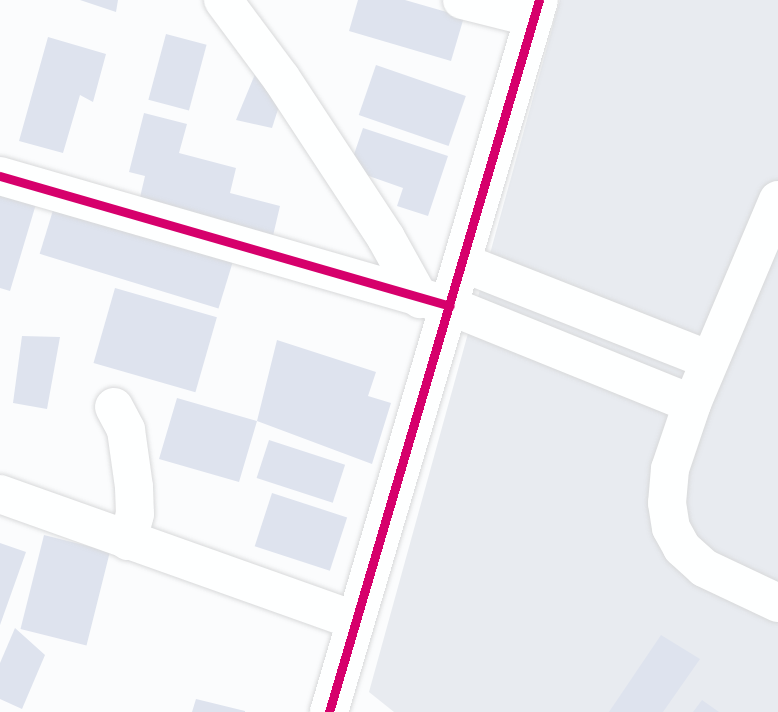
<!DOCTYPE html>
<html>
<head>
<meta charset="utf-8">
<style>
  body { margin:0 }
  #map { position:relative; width:778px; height:712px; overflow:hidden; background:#fbfcfd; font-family:Montserrat,sans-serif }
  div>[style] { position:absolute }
  .built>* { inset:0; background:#e8ebf0 }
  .building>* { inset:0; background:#dee3ee; transform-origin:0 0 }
  .roads { filter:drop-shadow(0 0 2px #d8d9da) drop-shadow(0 0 2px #d8d9da) }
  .minor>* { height:38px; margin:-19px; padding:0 19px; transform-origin:19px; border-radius:19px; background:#feffff }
  .cycleway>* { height:9px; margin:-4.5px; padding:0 4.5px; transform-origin:4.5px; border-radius:4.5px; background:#d6006c }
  span { translate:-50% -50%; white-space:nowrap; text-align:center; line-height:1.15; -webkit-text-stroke:7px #fff; paint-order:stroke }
</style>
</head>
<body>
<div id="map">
  <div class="built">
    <div style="clip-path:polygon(560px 0,778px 0,778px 712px,394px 712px,369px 692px)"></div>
  </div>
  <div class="building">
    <div style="clip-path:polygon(80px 0,118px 0,116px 12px)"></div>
    <div style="clip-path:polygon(358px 0,405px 0,464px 17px,451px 61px,349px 31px)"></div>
    <div style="left:166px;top:34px;width:42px;height:68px;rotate:15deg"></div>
    <div style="clip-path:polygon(48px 37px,106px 54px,93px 102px,80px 95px,63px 153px,19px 141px)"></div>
    <div style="left:376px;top:65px;width:95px;height:53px;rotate:19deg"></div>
    <div style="clip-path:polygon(258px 67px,282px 97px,272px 128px,236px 120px)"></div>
    <div style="clip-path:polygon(144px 113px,187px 124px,179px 153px,236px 168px,230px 193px,280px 206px,272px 240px,138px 206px,145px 176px,129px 172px)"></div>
    <div style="clip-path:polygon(363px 128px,448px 156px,428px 216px,397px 206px,403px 188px,349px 169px)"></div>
    <div style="clip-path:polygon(0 182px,39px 194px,10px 291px,0 288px)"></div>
    <div style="left:54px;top:207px;width:187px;height:49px;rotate:17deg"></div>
    <div style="left:115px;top:288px;width:106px;height:78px;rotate:16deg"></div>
    <div style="clip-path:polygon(22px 336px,60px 337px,47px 409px,13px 403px)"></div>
    <div style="clip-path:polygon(277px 340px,376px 372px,368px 396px,391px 403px,372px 464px,257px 421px,239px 482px,159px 459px,177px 398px,257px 421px)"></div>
    <div style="left:269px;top:440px;width:80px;height:40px;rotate:18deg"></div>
    <div style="left:272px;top:493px;width:79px;height:56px;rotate:18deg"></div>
    <div style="left:44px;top:535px;width:68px;height:97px;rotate:14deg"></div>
    <div style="clip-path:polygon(0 543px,26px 552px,0 625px)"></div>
    <div style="clip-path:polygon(15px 628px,45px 655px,22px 709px,0 699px,0 663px)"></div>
    <div style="clip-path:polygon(661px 635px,700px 659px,663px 712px,609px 712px)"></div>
    <div style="clip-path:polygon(196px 699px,245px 711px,245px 712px,192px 712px)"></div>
    <div style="clip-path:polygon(702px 700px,719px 712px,693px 712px)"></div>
  </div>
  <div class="roads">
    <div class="minor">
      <div style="left:223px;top:0;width:97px;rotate:53.4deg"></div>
      <div style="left:281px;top:78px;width:191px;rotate:56.7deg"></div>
      <div style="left:386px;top:238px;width:70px;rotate:60.9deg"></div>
      <div style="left:462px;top:0;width:74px;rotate:14deg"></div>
      <div style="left:0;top:176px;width:468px;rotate:16.1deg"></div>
      <div style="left:450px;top:306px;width:261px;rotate:22deg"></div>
      <div style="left:778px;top:200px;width:221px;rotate:112.9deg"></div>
      <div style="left:692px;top:404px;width:69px;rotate:108.7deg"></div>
      <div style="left:670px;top:469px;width:34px;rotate:95deg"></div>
      <div style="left:667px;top:503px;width:25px;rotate:81deg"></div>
      <div style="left:671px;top:528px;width:23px;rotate:61deg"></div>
      <div style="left:682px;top:548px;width:30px;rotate:42deg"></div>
      <div style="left:704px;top:568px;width:82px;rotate:25.3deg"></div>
      <div style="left:463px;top:263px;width:264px;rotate:21.5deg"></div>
      <div style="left:114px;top:407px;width:26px;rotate:62deg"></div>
      <div style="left:126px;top:430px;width:58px;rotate:82deg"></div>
      <div style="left:134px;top:487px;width:27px;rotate:88deg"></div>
      <div style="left:135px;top:514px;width:28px;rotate:105deg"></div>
      <div style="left:0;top:494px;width:376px;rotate:19.6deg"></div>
      <div style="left:329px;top:712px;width:742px;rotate:-73.57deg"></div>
    </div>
  </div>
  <div class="cycleway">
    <div style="left:0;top:176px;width:468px;rotate:16.1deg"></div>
    <div style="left:329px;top:712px;width:742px;rotate:-73.57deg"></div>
  </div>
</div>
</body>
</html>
